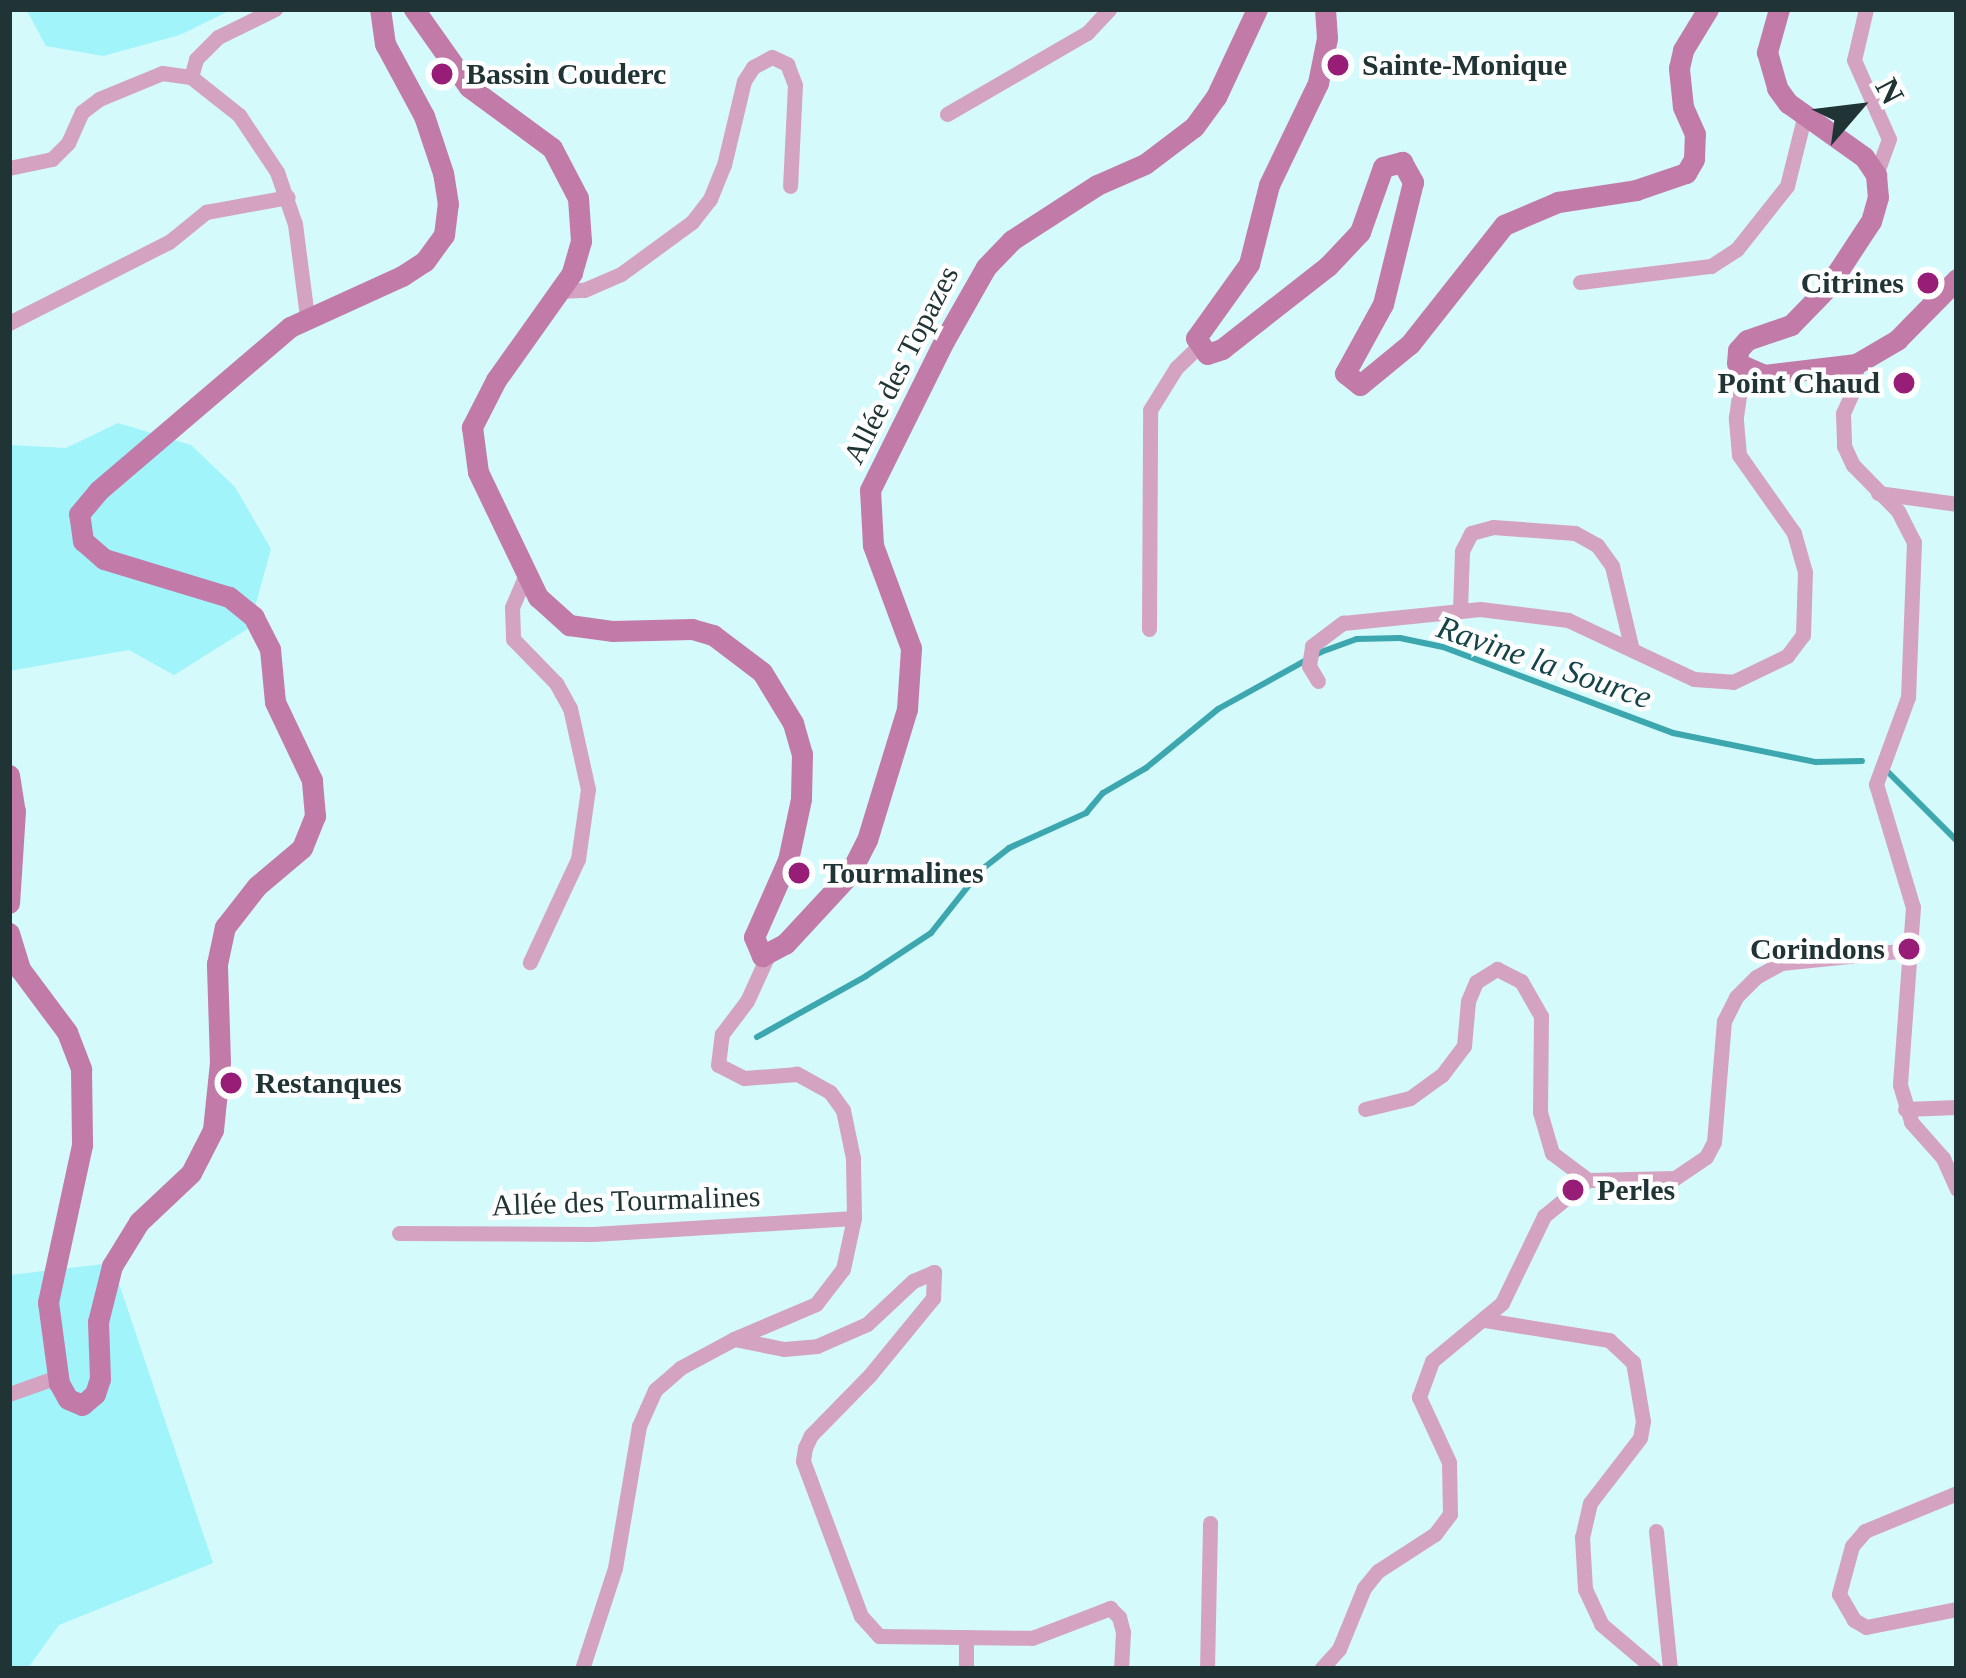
<!DOCTYPE html>
<html>
<head>
<meta charset="utf-8">
<style>
  body { margin:0 }
  #map { position:relative; width:1966px; height:1678px; overflow:hidden; background:#d4fafc; font-family:"Times New Roman",serif }
  div>[style] { position:absolute }
  .green>* { inset:0; background:#a0f4fa }
  .stream>* { height:6px; margin:-3px; padding:0 3px; transform-origin:3px; border-radius:3px; background:#3ca7af }
  .minor>* { height:15px; margin:-7.5px; padding:0 7.5px; transform-origin:7.5px; border-radius:7.5px; background:#d4a3c1 }
  .secondary>* { height:21px; margin:-10.5px; padding:0 10.5px; transform-origin:10.5px; border-radius:10.5px; background:#c27ba9 }
  .dots>* { width:33px; height:33px; translate:-50% -50%; box-sizing:border-box; border:6px solid #fefefe; border-radius:50% }
  span { translate:-50% -50%; white-space:nowrap; text-align:center; line-height:1.15; -webkit-text-stroke:9px #fefefe; paint-order:stroke }
  .poi-label { font-size:30px; color:#213435; font-weight:700 }
  .left { translate:0 -50%; text-align:left }
  .right { translate:-100% -50%; text-align:right }
  .street-label { font-size:30px; color:#213435 }
  .water-label { font-size:33px; color:#144447; font-style:italic }
  .frame { position:absolute; inset:0; border:12px solid #213435; pointer-events:none }
  .north { position:absolute; left:1798px; top:48px; width:120px; height:120px; -webkit-text-stroke:9px #fefefe; paint-order:stroke; rotate:62deg; font-size:33px; font-weight:700; line-height:48px; text-align:center; color:#213435 }
  .north::after { content:''; display:block; margin:auto; width:42px; height:54px; background:#213435; clip-path:polygon(50% 0,100% 100%,50% 72%,0 100%) }
</style>
</head>
<body>
<div id="map">
  <div class="green">
    <div style="clip-path:polygon(26px 9px,233px 9px,180px 35px,103px 56px,46px 46px)"></div>
    <div style="clip-path:polygon(118px 423px,191px 445px,235px 487px,271px 549px,249px 628px,174px 675px,129px 650px,9px 671px,9px 445px,66px 448px)"></div>
    <div style="clip-path:polygon(112px 1263px,213px 1563px,59px 1625px,27px 1669px,9px 1669px,9px 1275px)"></div>
  </div>
  <div class="stream">
    <div style="left:1886px;top:770px;width:100px;rotate:45deg"></div>
    <div style="left:757px;top:1037px;width:125px;rotate:-29.2deg"></div>
    <div style="left:866px;top:976px;width:78px;rotate:-33.5deg"></div>
    <div style="left:931px;top:933px;width:80px;rotate:-51.6deg"></div>
    <div style="left:981px;top:870px;width:36px;rotate:-38deg"></div>
    <div style="left:1009px;top:848px;width:85px;rotate:-24.4deg"></div>
    <div style="left:1086px;top:813px;width:26px;rotate:-50deg"></div>
    <div style="left:1103px;top:793px;width:50px;rotate:-30.2deg"></div>
    <div style="left:1146px;top:768px;width:93px;rotate:-39.3deg"></div>
    <div style="left:1218px;top:709px;width:118px;rotate:-29deg"></div>
    <div style="left:1321px;top:652px;width:38px;rotate:-20deg"></div>
    <div style="left:1357px;top:639px;width:43px;rotate:-1.3deg"></div>
    <div style="left:1400px;top:638px;width:44px;rotate:11.8deg"></div>
    <div style="left:1443px;top:647px;width:246px;rotate:20.5deg"></div>
    <div style="left:1673px;top:733px;width:146px;rotate:11.5deg"></div>
    <div style="left:1816px;top:762px;width:46px;rotate:-1.2deg"></div>
  </div>
  <div class="minor">
    <div style="left:1866px;top:9px;width:52px;rotate:103.2deg"></div>
    <div style="left:1854px;top:60px;width:86px;rotate:66.1deg"></div>
    <div style="left:1889px;top:139px;width:38px;rotate:110deg"></div>
    <div style="left:191px;top:77px;width:19px;rotate:-74deg"></div>
    <div style="left:196px;top:59px;width:31px;rotate:-45deg"></div>
    <div style="left:218px;top:37px;width:64px;rotate:-26.2deg"></div>
    <div style="left:947px;top:114px;width:162px;rotate:-30.1deg"></div>
    <div style="left:1087px;top:33px;width:33px;rotate:-47deg"></div>
    <div style="left:9px;top:168px;width:44px;rotate:-11.8deg"></div>
    <div style="left:52px;top:159px;width:23px;rotate:-45deg"></div>
    <div style="left:68px;top:143px;width:34px;rotate:-66deg"></div>
    <div style="left:82px;top:112px;width:21px;rotate:-37deg"></div>
    <div style="left:99px;top:99px;width:68px;rotate:-22.4deg"></div>
    <div style="left:162px;top:73px;width:29px;rotate:8deg"></div>
    <div style="left:191px;top:77px;width:61px;rotate:38.4deg"></div>
    <div style="left:239px;top:115px;width:69px;rotate:56.3deg"></div>
    <div style="left:277px;top:172px;width:55px;rotate:70.9deg"></div>
    <div style="left:295px;top:224px;width:94px;rotate:82.6deg"></div>
    <div style="left:1580px;top:282px;width:132px;rotate:-7deg"></div>
    <div style="left:1711px;top:266px;width:31px;rotate:-33deg"></div>
    <div style="left:1737px;top:249px;width:80px;rotate:-51.6deg"></div>
    <div style="left:1787px;top:186px;width:74px;rotate:-76deg"></div>
    <div style="left:562px;top:291px;width:22px;rotate:-3deg"></div>
    <div style="left:584px;top:290px;width:40px;rotate:-23.4deg"></div>
    <div style="left:621px;top:274px;width:88px;rotate:-36.2deg"></div>
    <div style="left:692px;top:222px;width:29px;rotate:-52deg"></div>
    <div style="left:710px;top:199px;width:37px;rotate:-68deg"></div>
    <div style="left:724px;top:165px;width:86px;rotate:-76.6deg"></div>
    <div style="left:744px;top:81px;width:17px;rotate:-57deg"></div>
    <div style="left:753px;top:67px;width:21px;rotate:-28deg"></div>
    <div style="left:772px;top:57px;width:17px;rotate:25deg"></div>
    <div style="left:787px;top:64px;width:22px;rotate:69deg"></div>
    <div style="left:795px;top:85px;width:101px;rotate:92.8deg"></div>
    <div style="left:9px;top:323px;width:179px;rotate:-26.9deg"></div>
    <div style="left:169px;top:242px;width:48px;rotate:-39deg"></div>
    <div style="left:206px;top:212px;width:83px;rotate:-10.4deg"></div>
    <div style="left:1856px;top:364px;width:20px;rotate:90deg"></div>
    <div style="left:1856px;top:384px;width:32px;rotate:114deg"></div>
    <div style="left:1843px;top:413px;width:33px;rotate:88deg"></div>
    <div style="left:1844px;top:446px;width:21px;rotate:65deg"></div>
    <div style="left:1853px;top:465px;width:64px;rotate:45.6deg"></div>
    <div style="left:1898px;top:511px;width:35px;rotate:63deg"></div>
    <div style="left:1914px;top:542px;width:155px;rotate:92.2deg"></div>
    <div style="left:1908px;top:697px;width:93px;rotate:110.2deg"></div>
    <div style="left:1876px;top:784px;width:128px;rotate:73.3deg"></div>
    <div style="left:1913px;top:907px;width:178px;rotate:94.2deg"></div>
    <div style="left:1900px;top:1085px;width:39px;rotate:73deg"></div>
    <div style="left:1911px;top:1122px;width:48px;rotate:48.4deg"></div>
    <div style="left:1943px;top:1158px;width:34px;rotate:66deg"></div>
    <div style="left:1878px;top:493px;width:80px;rotate:7.9deg"></div>
    <div style="left:527px;top:572px;width:38px;rotate:113deg"></div>
    <div style="left:512px;top:607px;width:32px;rotate:88deg"></div>
    <div style="left:513px;top:639px;width:62px;rotate:45.7deg"></div>
    <div style="left:556px;top:683px;width:29px;rotate:61deg"></div>
    <div style="left:570px;top:708px;width:83px;rotate:77.5deg"></div>
    <div style="left:588px;top:789px;width:71px;rotate:98.1deg"></div>
    <div style="left:578px;top:859px;width:114px;rotate:115deg"></div>
    <div style="left:1460px;top:611px;width:60px;rotate:-88.1deg"></div>
    <div style="left:1462px;top:551px;width:20px;rotate:-63deg"></div>
    <div style="left:1471px;top:533px;width:23px;rotate:-15deg"></div>
    <div style="left:1493px;top:527px;width:82px;rotate:4.2deg"></div>
    <div style="left:1575px;top:533px;width:25px;rotate:29deg"></div>
    <div style="left:1597px;top:545px;width:26px;rotate:54deg"></div>
    <div style="left:1612px;top:566px;width:86px;rotate:76.6deg"></div>
    <div style="left:1149px;top:629px;width:219px;rotate:-89.7deg"></div>
    <div style="left:1150px;top:410px;width:49px;rotate:-58.2deg"></div>
    <div style="left:1176px;top:368px;width:30px;rotate:-44deg"></div>
    <div style="left:1318px;top:681px;width:17px;rotate:-121deg"></div>
    <div style="left:1309px;top:666px;width:20px;rotate:-81deg"></div>
    <div style="left:1312px;top:646px;width:39px;rotate:-37deg"></div>
    <div style="left:1343px;top:623px;width:138px;rotate:-5.8deg"></div>
    <div style="left:1480px;top:609px;width:89px;rotate:7.1deg"></div>
    <div style="left:1568px;top:620px;width:139px;rotate:25.1deg"></div>
    <div style="left:1694px;top:679px;width:39px;rotate:4deg"></div>
    <div style="left:1733px;top:682px;width:60px;rotate:-25.7deg"></div>
    <div style="left:1787px;top:656px;width:26px;rotate:-53deg"></div>
    <div style="left:1803px;top:635px;width:63px;rotate:-88.2deg"></div>
    <div style="left:1805px;top:572px;width:41px;rotate:-105.8deg"></div>
    <div style="left:1794px;top:533px;width:95px;rotate:-125.2deg"></div>
    <div style="left:1739px;top:455px;width:38px;rotate:-95deg"></div>
    <div style="left:1736px;top:417px;width:49px;rotate:-81.9deg"></div>
    <div style="left:1365px;top:1109px;width:46px;rotate:-13.7deg"></div>
    <div style="left:1410px;top:1098px;width:39px;rotate:-36deg"></div>
    <div style="left:1442px;top:1075px;width:36px;rotate:-53deg"></div>
    <div style="left:1464px;top:1046px;width:45px;rotate:-84.9deg"></div>
    <div style="left:1468px;top:1001px;width:21px;rotate:-67deg"></div>
    <div style="left:1476px;top:982px;width:25px;rotate:-32deg"></div>
    <div style="left:1497px;top:969px;width:27px;rotate:27deg"></div>
    <div style="left:1521px;top:981px;width:40px;rotate:60.3deg"></div>
    <div style="left:1541px;top:1016px;width:96px;rotate:90.6deg"></div>
    <div style="left:1540px;top:1112px;width:43px;rotate:73.7deg"></div>
    <div style="left:1552px;top:1153px;width:45px;rotate:36.9deg"></div>
    <div style="left:1588px;top:1180px;width:87px;rotate:-1.3deg"></div>
    <div style="left:1675px;top:1178px;width:37px;rotate:-34deg"></div>
    <div style="left:1706px;top:1157px;width:17px;rotate:-62deg"></div>
    <div style="left:1714px;top:1142px;width:121px;rotate:-85.3deg"></div>
    <div style="left:1724px;top:1021px;width:27px;rotate:-63deg"></div>
    <div style="left:1736px;top:997px;width:28px;rotate:-45deg"></div>
    <div style="left:1756px;top:977px;width:29px;rotate:-29deg"></div>
    <div style="left:1781px;top:963px;width:130px;rotate:-5.8deg"></div>
    <div style="left:1905px;top:1109px;width:52px;rotate:-2.2deg"></div>
    <div style="left:399px;top:1233px;width:194px;rotate:0.3deg"></div>
    <div style="left:593px;top:1234px;width:261px;rotate:-3.5deg"></div>
    <div style="left:1485px;top:1320px;width:126px;rotate:9.2deg"></div>
    <div style="left:1609px;top:1340px;width:33px;rotate:43deg"></div>
    <div style="left:1633px;top:1362px;width:60px;rotate:80.4deg"></div>
    <div style="left:1643px;top:1421px;width:17px;rotate:100deg"></div>
    <div style="left:1640px;top:1438px;width:82px;rotate:127.6deg"></div>
    <div style="left:1590px;top:1503px;width:35px;rotate:103deg"></div>
    <div style="left:1582px;top:1537px;width:52px;rotate:86.7deg"></div>
    <div style="left:1585px;top:1589px;width:38px;rotate:65deg"></div>
    <div style="left:1601px;top:1624px;width:70px;rotate:40.3deg"></div>
    <div style="left:734px;top:1339px;width:51px;rotate:11.3deg"></div>
    <div style="left:784px;top:1349px;width:33px;rotate:-5deg"></div>
    <div style="left:817px;top:1346px;width:55px;rotate:-23.7deg"></div>
    <div style="left:867px;top:1324px;width:63px;rotate:-43.1deg"></div>
    <div style="left:913px;top:1281px;width:23px;rotate:-23deg"></div>
    <div style="left:934px;top:1272px;width:26px;rotate:92deg"></div>
    <div style="left:933px;top:1298px;width:99px;rotate:129.3deg"></div>
    <div style="left:870px;top:1375px;width:84px;rotate:134.5deg"></div>
    <div style="left:811px;top:1435px;width:14px;rotate:115deg"></div>
    <div style="left:805px;top:1448px;width:13px;rotate:99deg"></div>
    <div style="left:803px;top:1461px;width:165px;rotate:69.5deg"></div>
    <div style="left:861px;top:1616px;width:27px;rotate:48deg"></div>
    <div style="left:879px;top:1636px;width:153px;rotate:0.7deg"></div>
    <div style="left:1032px;top:1638px;width:84px;rotate:-21deg"></div>
    <div style="left:1110px;top:1608px;width:13px;rotate:45deg"></div>
    <div style="left:1119px;top:1617px;width:16px;rotate:75deg"></div>
    <div style="left:1123px;top:1632px;width:37px;rotate:93deg"></div>
    <div style="left:9px;top:1394px;width:51px;rotate:-19.5deg"></div>
    <div style="left:1957px;top:1493px;width:100px;rotate:157.6deg"></div>
    <div style="left:1865px;top:1531px;width:20px;rotate:131deg"></div>
    <div style="left:1852px;top:1546px;width:50px;rotate:105.2deg"></div>
    <div style="left:1839px;top:1594px;width:30px;rotate:60deg"></div>
    <div style="left:1854px;top:1620px;width:14px;rotate:30deg"></div>
    <div style="left:1866px;top:1627px;width:93px;rotate:-11.2deg"></div>
    <div style="left:1656px;top:1531px;width:139px;rotate:84.2deg"></div>
    <div style="left:582px;top:1669px;width:106px;rotate:-71.9deg"></div>
    <div style="left:615px;top:1568px;width:144px;rotate:-80.4deg"></div>
    <div style="left:639px;top:1426px;width:39px;rotate:-66deg"></div>
    <div style="left:655px;top:1390px;width:33px;rotate:-41deg"></div>
    <div style="left:680px;top:1368px;width:61px;rotate:-28.2deg"></div>
    <div style="left:734px;top:1339px;width:89px;rotate:-23.1deg"></div>
    <div style="left:816px;top:1304px;width:44px;rotate:-52.4deg"></div>
    <div style="left:843px;top:1269px;width:52px;rotate:-77.8deg"></div>
    <div style="left:854px;top:1218px;width:60px;rotate:-91deg"></div>
    <div style="left:853px;top:1158px;width:49px;rotate:-101.8deg"></div>
    <div style="left:843px;top:1110px;width:22px;rotate:-126deg"></div>
    <div style="left:830px;top:1092px;width:38px;rotate:-151deg"></div>
    <div style="left:797px;top:1074px;width:53px;rotate:175.7deg"></div>
    <div style="left:744px;top:1078px;width:29px;rotate:-153deg"></div>
    <div style="left:718px;top:1065px;width:31px;rotate:-83deg"></div>
    <div style="left:722px;top:1034px;width:41px;rotate:-52.9deg"></div>
    <div style="left:747px;top:1001px;width:51px;rotate:-65.5deg"></div>
    <div style="left:966px;top:1669px;width:32px;rotate:-90deg"></div>
    <div style="left:1207px;top:1669px;width:146px;rotate:-88.8deg"></div>
    <div style="left:1321px;top:1669px;width:27px;rotate:-48deg"></div>
    <div style="left:1339px;top:1649px;width:66px;rotate:-67.7deg"></div>
    <div style="left:1364px;top:1588px;width:22px;rotate:-51deg"></div>
    <div style="left:1378px;top:1571px;width:68px;rotate:-33deg"></div>
    <div style="left:1435px;top:1534px;width:25px;rotate:-53deg"></div>
    <div style="left:1450px;top:1514px;width:52px;rotate:-91.1deg"></div>
    <div style="left:1449px;top:1462px;width:72px;rotate:-114.8deg"></div>
    <div style="left:1419px;top:1397px;width:38px;rotate:-70deg"></div>
    <div style="left:1432px;top:1361px;width:91px;rotate:-39.6deg"></div>
    <div style="left:1502px;top:1303px;width:97px;rotate:-64.2deg"></div>
    <div style="left:1544px;top:1216px;width:57px;rotate:-39.3deg"></div>
  </div>
  <div class="secondary">
    <div style="left:414px;top:9px;width:95px;rotate:54.8deg"></div>
    <div style="left:469px;top:87px;width:103px;rotate:36.3deg"></div>
    <div style="left:552px;top:148px;width:56px;rotate:62.5deg"></div>
    <div style="left:578px;top:198px;width:43px;rotate:86deg"></div>
    <div style="left:581px;top:241px;width:33px;rotate:106deg"></div>
    <div style="left:572px;top:273px;width:131px;rotate:125.4deg"></div>
    <div style="left:496px;top:380px;width:53px;rotate:117.1deg"></div>
    <div style="left:472px;top:427px;width:45px;rotate:82.4deg"></div>
    <div style="left:478px;top:472px;width:139px;rotate:64.4deg"></div>
    <div style="left:538px;top:597px;width:42px;rotate:42.1deg"></div>
    <div style="left:569px;top:625px;width:43px;rotate:7.9deg"></div>
    <div style="left:612px;top:631px;width:80px;rotate:-1.4deg"></div>
    <div style="left:692px;top:629px;width:22px;rotate:16deg"></div>
    <div style="left:713px;top:635px;width:61px;rotate:37.1deg"></div>
    <div style="left:762px;top:672px;width:60px;rotate:58.7deg"></div>
    <div style="left:793px;top:723px;width:32px;rotate:74deg"></div>
    <div style="left:802px;top:754px;width:45px;rotate:91.3deg"></div>
    <div style="left:801px;top:799px;width:62px;rotate:102deg"></div>
    <div style="left:788px;top:860px;width:84px;rotate:113.8deg"></div>
    <div style="left:754px;top:937px;width:21px;rotate:67deg"></div>
    <div style="left:762px;top:956px;width:26px;rotate:-28deg"></div>
    <div style="left:785px;top:944px;width:94px;rotate:-47.2deg"></div>
    <div style="left:849px;top:875px;width:39px;rotate:-63deg"></div>
    <div style="left:867px;top:840px;width:137px;rotate:-73deg"></div>
    <div style="left:907px;top:709px;width:61px;rotate:-86.2deg"></div>
    <div style="left:911px;top:648px;width:110px;rotate:-110.3deg"></div>
    <div style="left:873px;top:545px;width:55px;rotate:-93.1deg"></div>
    <div style="left:870px;top:490px;width:166px;rotate:-63.6deg"></div>
    <div style="left:944px;top:341px;width:85px;rotate:-60.4deg"></div>
    <div style="left:986px;top:267px;width:37px;rotate:-46deg"></div>
    <div style="left:1012px;top:240px;width:101px;rotate:-32.9deg"></div>
    <div style="left:1097px;top:185px;width:52px;rotate:-23.6deg"></div>
    <div style="left:1145px;top:164px;width:61px;rotate:-37.1deg"></div>
    <div style="left:1194px;top:127px;width:37px;rotate:-54deg"></div>
    <div style="left:1216px;top:97px;width:97px;rotate:-65deg"></div>
    <div style="left:1325px;top:9px;width:29px;rotate:86deg"></div>
    <div style="left:1327px;top:38px;width:46px;rotate:101.3deg"></div>
    <div style="left:1318px;top:83px;width:113px;rotate:115.7deg"></div>
    <div style="left:1269px;top:185px;width:81px;rotate:104.2deg"></div>
    <div style="left:1249px;top:264px;width:91px;rotate:125.6deg"></div>
    <div style="left:1196px;top:338px;width:19px;rotate:55deg"></div>
    <div style="left:1207px;top:354px;width:16px;rotate:-18deg"></div>
    <div style="left:1222px;top:349px;width:135px;rotate:-38.1deg"></div>
    <div style="left:1328px;top:266px;width:47px;rotate:-46.7deg"></div>
    <div style="left:1360px;top:232px;width:69px;rotate:-70.5deg"></div>
    <div style="left:1383px;top:167px;width:20px;rotate:-15deg"></div>
    <div style="left:1402px;top:162px;width:23px;rotate:61deg"></div>
    <div style="left:1413px;top:182px;width:126px;rotate:103.8deg"></div>
    <div style="left:1383px;top:304px;width:79px;rotate:118.8deg"></div>
    <div style="left:1345px;top:373px;width:19px;rotate:39deg"></div>
    <div style="left:1360px;top:385px;width:65px;rotate:-39.4deg"></div>
    <div style="left:1410px;top:344px;width:152px;rotate:-51.7deg"></div>
    <div style="left:1504px;top:225px;width:59px;rotate:-23.1deg"></div>
    <div style="left:1558px;top:202px;width:79px;rotate:-8.7deg"></div>
    <div style="left:1636px;top:190px;width:53px;rotate:-18.8deg"></div>
    <div style="left:1686px;top:173px;width:16px;rotate:-60deg"></div>
    <div style="left:1694px;top:159px;width:25px;rotate:-88deg"></div>
    <div style="left:1695px;top:134px;width:30px;rotate:-114deg"></div>
    <div style="left:1683px;top:107px;width:39px;rotate:-96deg"></div>
    <div style="left:1679px;top:68px;width:18px;rotate:-77deg"></div>
    <div style="left:1683px;top:50px;width:48px;rotate:-58.6deg"></div>
    <div style="left:1779px;top:9px;width:45px;rotate:105.6deg"></div>
    <div style="left:1767px;top:52px;width:37px;rotate:74deg"></div>
    <div style="left:1777px;top:88px;width:19px;rotate:54deg"></div>
    <div style="left:1788px;top:103px;width:93px;rotate:35.4deg"></div>
    <div style="left:1864px;top:157px;width:22px;rotate:56deg"></div>
    <div style="left:1876px;top:175px;width:22px;rotate:85deg"></div>
    <div style="left:1878px;top:197px;width:25px;rotate:106deg"></div>
    <div style="left:1871px;top:221px;width:80px;rotate:123.3deg"></div>
    <div style="left:1827px;top:288px;width:52px;rotate:134.2deg"></div>
    <div style="left:1791px;top:325px;width:46px;rotate:161.2deg"></div>
    <div style="left:1747px;top:340px;width:13px;rotate:132deg"></div>
    <div style="left:1738px;top:350px;width:13px;rotate:94deg"></div>
    <div style="left:1737px;top:363px;width:30px;rotate:24deg"></div>
    <div style="left:1764px;top:375px;width:93px;rotate:-6.8deg"></div>
    <div style="left:1856px;top:364px;width:48px;rotate:-30.3deg"></div>
    <div style="left:1897px;top:340px;width:86px;rotate:-45.5deg"></div>
    <div style="left:9px;top:775px;width:36px;rotate:81deg"></div>
    <div style="left:15px;top:811px;width:92px;rotate:93.7deg"></div>
    <div style="left:9px;top:933px;width:38px;rotate:73deg"></div>
    <div style="left:20px;top:969px;width:79px;rotate:53.3deg"></div>
    <div style="left:67px;top:1032px;width:40px;rotate:69deg"></div>
    <div style="left:81px;top:1069px;width:76px;rotate:89.2deg"></div>
    <div style="left:82px;top:1145px;width:161px;rotate:102.2deg"></div>
    <div style="left:48px;top:1302px;width:82px;rotate:82.3deg"></div>
    <div style="left:59px;top:1383px;width:18px;rotate:61deg"></div>
    <div style="left:68px;top:1399px;width:15px;rotate:23deg"></div>
    <div style="left:82px;top:1405px;width:17px;rotate:-40deg"></div>
    <div style="left:95px;top:1394px;width:16px;rotate:-72deg"></div>
    <div style="left:100px;top:1379px;width:57px;rotate:-92deg"></div>
    <div style="left:98px;top:1322px;width:58px;rotate:-76deg"></div>
    <div style="left:112px;top:1266px;width:52px;rotate:-58.5deg"></div>
    <div style="left:139px;top:1222px;width:71px;rotate:-43.3deg"></div>
    <div style="left:191px;top:1173px;width:48px;rotate:-62.9deg"></div>
    <div style="left:213px;top:1130px;width:68px;rotate:-84.1deg"></div>
    <div style="left:220px;top:1062px;width:98px;rotate:-91.8deg"></div>
    <div style="left:217px;top:964px;width:38px;rotate:-78deg"></div>
    <div style="left:225px;top:927px;width:52px;rotate:-52deg"></div>
    <div style="left:257px;top:886px;width:59px;rotate:-40.2deg"></div>
    <div style="left:302px;top:848px;width:35px;rotate:-68deg"></div>
    <div style="left:315px;top:816px;width:36px;rotate:-95deg"></div>
    <div style="left:312px;top:780px;width:86px;rotate:-115.4deg"></div>
    <div style="left:275px;top:702px;width:53px;rotate:-95.4deg"></div>
    <div style="left:270px;top:649px;width:36px;rotate:-117deg"></div>
    <div style="left:254px;top:617px;width:32px;rotate:-141deg"></div>
    <div style="left:229px;top:597px;width:131px;rotate:-163.1deg"></div>
    <div style="left:104px;top:559px;width:28px;rotate:-139deg"></div>
    <div style="left:83px;top:541px;width:27px;rotate:-98deg"></div>
    <div style="left:79px;top:514px;width:30px;rotate:-50deg"></div>
    <div style="left:98px;top:491px;width:253px;rotate:-40.5deg"></div>
    <div style="left:290px;top:327px;width:123px;rotate:-24.5deg"></div>
    <div style="left:402px;top:276px;width:27px;rotate:-33deg"></div>
    <div style="left:425px;top:261px;width:32px;rotate:-54deg"></div>
    <div style="left:444px;top:235px;width:31px;rotate:-83deg"></div>
    <div style="left:448px;top:204px;width:31px;rotate:-99deg"></div>
    <div style="left:443px;top:173px;width:60px;rotate:-108.4deg"></div>
    <div style="left:424px;top:116px;width:82px;rotate:-118.4deg"></div>
    <div style="left:385px;top:44px;width:35px;rotate:-98deg"></div>
  </div>
  <div class="dots">
    <div style="left:1338px;top:65px;background:#971d77"></div>
    <div style="left:442px;top:74px;background:#971d77"></div>
    <div style="left:1928px;top:283px;background:#971d77"></div>
    <div style="left:1904px;top:383px;background:#971d77"></div>
    <div style="left:799px;top:873px;background:#971d77"></div>
    <div style="left:1909px;top:949px;background:#971d77"></div>
    <div style="left:231px;top:1083px;background:#971d77"></div>
    <div style="left:1573px;top:1190px;background:#971d77"></div>
  </div>
  <div class="poi-label">
    <span class="left" style="left:1362px;top:65px">Sainte-Monique</span>
    <span class="left" style="left:466px;top:74px">Bassin Couderc</span>
    <span class="right" style="left:1904px;top:283px">Citrines</span>
    <span class="right" style="left:1880px;top:383px">Point Chaud</span>
    <span class="left" style="left:823px;top:873px">Tourmalines</span>
    <span class="right" style="left:1885px;top:949px">Corindons</span>
    <span class="left" style="left:255px;top:1083px">Restanques</span>
    <span class="left" style="left:1597px;top:1190px">Perles</span>
  </div>
  <div class="street-label">
    <span style="left:901px;top:365px;rotate:-63deg">Allée des Topazes</span>
    <span style="left:626px;top:1201px;rotate:-2deg">Allée des Tourmalines</span>
  </div>
  <div class="water-label">
    <span style="left:1544px;top:663px;rotate:19deg">Ravine la Source</span>
  </div>
  <div class="frame"></div>
  <div class="north">N</div>
</div>
</body>
</html>
